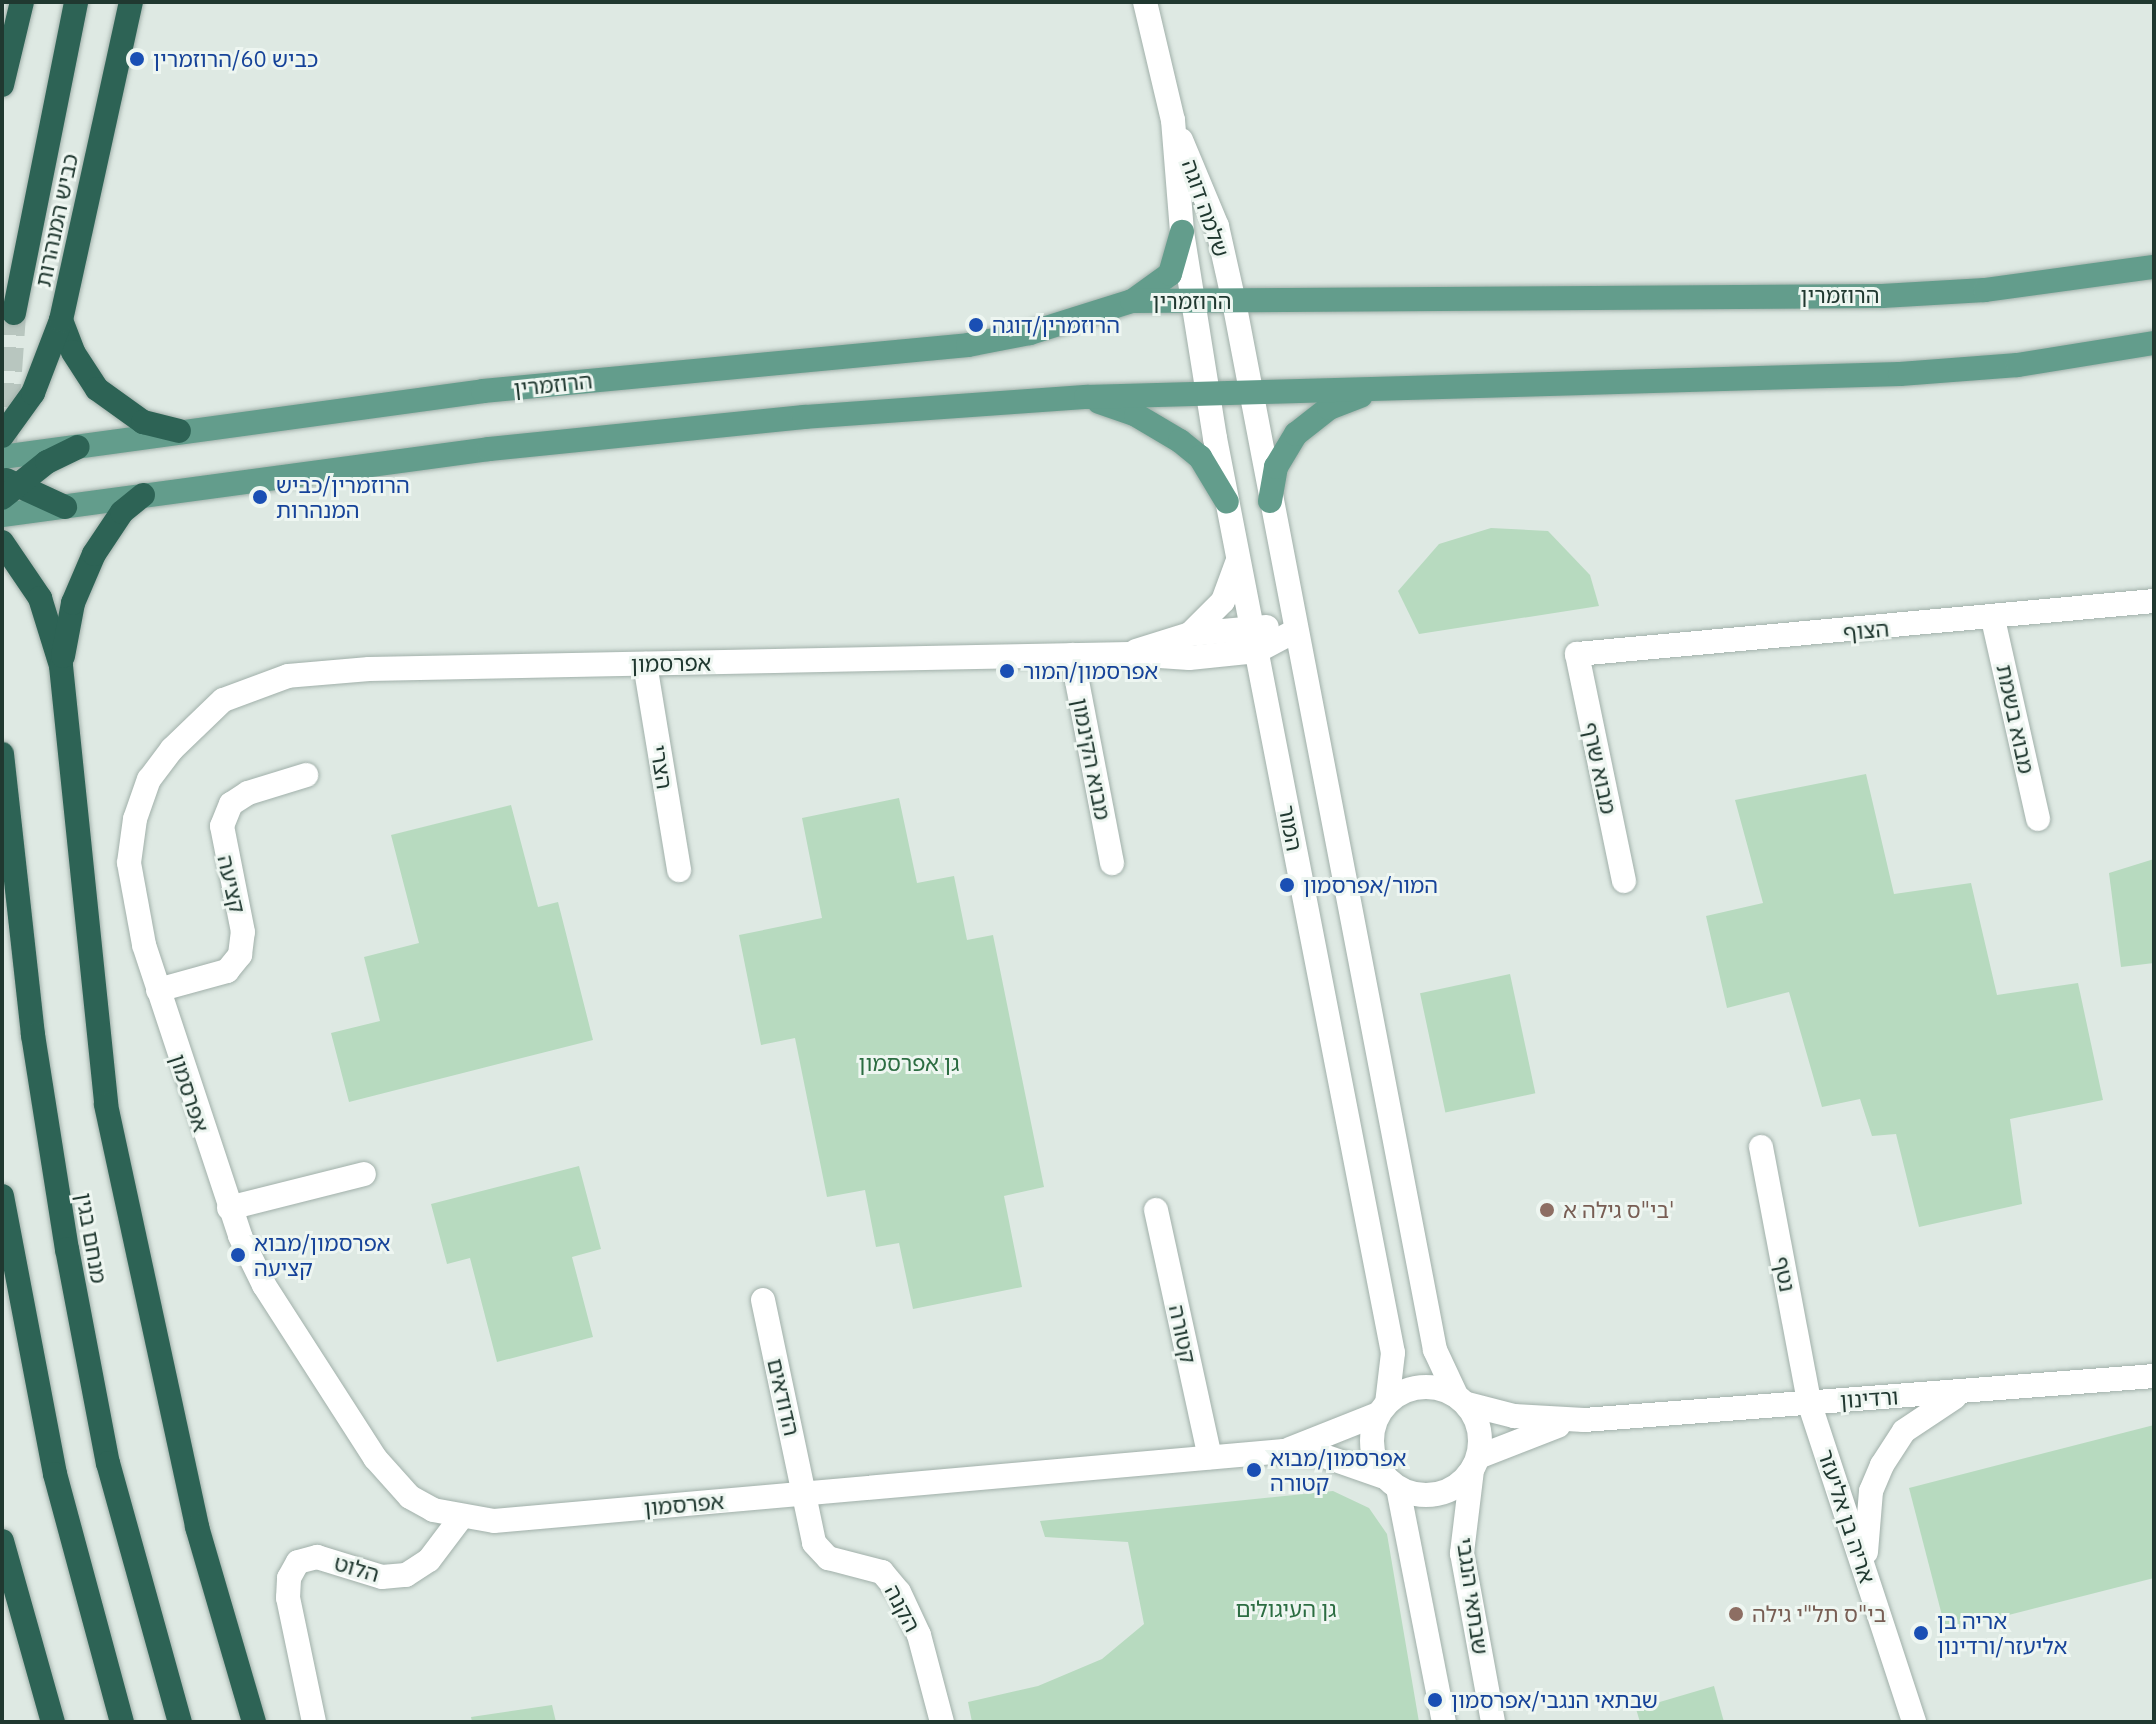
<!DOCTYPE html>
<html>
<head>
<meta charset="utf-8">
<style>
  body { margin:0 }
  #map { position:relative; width:2156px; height:1724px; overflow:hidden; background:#dee9e3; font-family:"IBM Plex Sans","Noto Sans Hebrew",sans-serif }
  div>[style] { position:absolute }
  .green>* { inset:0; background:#b7dabf; transform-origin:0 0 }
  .highway-tunnel>* { height:24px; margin-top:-12px; transform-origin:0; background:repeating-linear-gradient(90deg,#b8c6bf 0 24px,transparent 0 36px) }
  .roads { filter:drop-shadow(0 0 2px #a1b0aa) drop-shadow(0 0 2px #a1b0aa) }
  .minor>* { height:24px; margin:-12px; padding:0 12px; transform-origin:12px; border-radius:12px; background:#fff }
  .minor>.ring { margin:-12px; padding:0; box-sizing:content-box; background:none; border:24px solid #fff; border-radius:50% }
  .major>* { height:24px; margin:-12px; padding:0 12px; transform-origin:12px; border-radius:12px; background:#639d8c }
  .highway>* { height:24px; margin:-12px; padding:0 12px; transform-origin:12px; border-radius:12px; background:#2d6355 }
  .dots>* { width:22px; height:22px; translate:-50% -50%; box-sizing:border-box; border:4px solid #eef6f1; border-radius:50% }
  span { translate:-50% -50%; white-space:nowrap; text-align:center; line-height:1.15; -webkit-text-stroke:6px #eef6f1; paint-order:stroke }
  .transit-label { font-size:22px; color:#164399 }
  .left { translate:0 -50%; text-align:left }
  .street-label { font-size:22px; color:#203830 }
  .park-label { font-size:22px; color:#2c6d42 }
  .education-label { font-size:22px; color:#785e54 }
  .frame { position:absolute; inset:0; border:4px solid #203830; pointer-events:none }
</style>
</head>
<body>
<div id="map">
  <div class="green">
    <div style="clip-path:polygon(1491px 528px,1548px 531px,1590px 575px,1599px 606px,1419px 634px,1398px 591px,1439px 544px)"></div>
    <div style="clip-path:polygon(1866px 774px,1894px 894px,1971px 883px,1997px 995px,2078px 983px,2103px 1100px,2010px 1119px,2022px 1204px,1919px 1227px,1896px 1134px,1872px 1136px,1860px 1099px,1822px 1107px,1789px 992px,1727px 1008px,1706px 916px,1763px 903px,1735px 800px)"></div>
    <div style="clip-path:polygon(899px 798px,917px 883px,954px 876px,967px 940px,993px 935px,1044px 1187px,1004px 1196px,1022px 1287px,913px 1309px,899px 1243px,876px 1247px,865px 1190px,827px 1197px,795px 1038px,761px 1045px,739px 935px,822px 918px,802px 818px)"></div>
    <div style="clip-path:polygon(511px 805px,538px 907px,558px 902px,593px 1040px,349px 1102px,331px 1033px,380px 1021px,364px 957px,419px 943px,391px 835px)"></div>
    <div style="clip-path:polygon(2154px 859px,2154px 963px,2121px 967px,2109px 873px)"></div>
    <div style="left:1510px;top:974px;width:122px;height:92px;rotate:78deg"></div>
    <div style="clip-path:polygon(579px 1166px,601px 1249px,572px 1257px,593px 1337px,497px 1362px,470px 1258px,447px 1264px,431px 1204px)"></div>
    <div style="clip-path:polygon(2154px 1425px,2154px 1578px,1946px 1631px,1909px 1488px)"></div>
    <div style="clip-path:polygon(1333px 1491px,1369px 1508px,1387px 1534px,1419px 1722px,972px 1722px,968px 1702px,1038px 1686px,1102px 1659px,1144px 1624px,1128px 1542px,1045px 1537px,1040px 1521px)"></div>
    <div style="clip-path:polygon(1714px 1686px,1724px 1722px,1640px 1722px,1636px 1709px)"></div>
    <div style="clip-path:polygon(552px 1705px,556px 1722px,472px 1722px,471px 1717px)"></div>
  </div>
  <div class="highway-tunnel">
    <div style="left:5px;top:443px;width:130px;rotate:-86deg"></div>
  </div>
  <div class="roads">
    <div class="minor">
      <div style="left:1145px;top:2px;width:121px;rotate:76.7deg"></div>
      <div style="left:1173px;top:120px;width:112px;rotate:85.4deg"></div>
      <div style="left:1182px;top:232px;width:209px;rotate:80.9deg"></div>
      <div style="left:1215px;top:438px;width:932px;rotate:78.99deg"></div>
      <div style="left:1393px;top:1353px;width:50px;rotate:96.8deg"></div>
      <div style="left:1181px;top:140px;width:93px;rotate:67.3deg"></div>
      <div style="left:1217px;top:226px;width:78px;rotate:77.4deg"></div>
      <div style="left:1234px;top:302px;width:1067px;rotate:79.14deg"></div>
      <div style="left:1435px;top:1350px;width:50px;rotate:65deg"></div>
      <div style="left:1993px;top:619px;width:205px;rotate:77.3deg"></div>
      <div style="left:1295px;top:631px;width:43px;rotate:152.2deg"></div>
      <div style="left:1257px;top:651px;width:68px;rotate:174.1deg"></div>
      <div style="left:1189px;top:658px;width:59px;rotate:-176.1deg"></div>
      <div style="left:1130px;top:654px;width:761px;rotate:178.87deg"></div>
      <div style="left:369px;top:669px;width:81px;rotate:175.1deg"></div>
      <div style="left:288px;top:676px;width:69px;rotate:159.7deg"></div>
      <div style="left:223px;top:700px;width:71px;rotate:136.1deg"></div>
      <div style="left:172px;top:749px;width:38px;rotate:127deg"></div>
      <div style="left:149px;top:779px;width:42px;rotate:109.3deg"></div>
      <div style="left:135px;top:819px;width:44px;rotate:97.8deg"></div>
      <div style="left:129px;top:863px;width:83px;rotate:79.6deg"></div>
      <div style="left:144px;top:945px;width:306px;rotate:71.7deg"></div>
      <div style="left:240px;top:1236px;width:55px;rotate:63.9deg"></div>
      <div style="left:264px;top:1285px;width:206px;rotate:57.3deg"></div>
      <div style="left:375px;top:1458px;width:52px;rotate:48.1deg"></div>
      <div style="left:410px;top:1497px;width:26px;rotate:29deg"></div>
      <div style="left:433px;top:1510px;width:62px;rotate:10.2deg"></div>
      <div style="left:494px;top:1521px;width:793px;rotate:-5.06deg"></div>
      <div style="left:1284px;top:1451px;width:37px;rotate:6deg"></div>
      <div style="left:1321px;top:1455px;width:67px;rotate:19.2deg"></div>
      <div style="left:1191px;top:633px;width:45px;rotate:-45deg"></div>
      <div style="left:1223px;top:601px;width:40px;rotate:-69.8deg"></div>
      <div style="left:1136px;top:651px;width:57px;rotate:-17.5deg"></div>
      <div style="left:1190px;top:634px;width:77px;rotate:-5.2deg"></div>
      <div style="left:1072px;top:655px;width:212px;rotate:79.1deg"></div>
      <div style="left:645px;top:664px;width:209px;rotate:80.6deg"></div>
      <div style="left:1624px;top:881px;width:232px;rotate:-101.7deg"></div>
      <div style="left:1577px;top:654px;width:579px;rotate:-5.25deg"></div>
      <div style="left:158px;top:990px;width:72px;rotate:-15.4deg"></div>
      <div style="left:227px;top:971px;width:21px;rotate:-51deg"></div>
      <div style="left:240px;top:955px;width:23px;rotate:-83deg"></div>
      <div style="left:243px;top:932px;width:108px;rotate:-101.2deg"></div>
      <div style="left:222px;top:826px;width:24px;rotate:-68deg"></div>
      <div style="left:231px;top:804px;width:20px;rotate:-33deg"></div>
      <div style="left:248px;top:793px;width:61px;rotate:-17.2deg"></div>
      <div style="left:1761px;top:1147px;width:259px;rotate:79.3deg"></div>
      <div style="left:1809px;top:1402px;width:337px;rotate:71.8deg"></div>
      <div style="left:229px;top:1208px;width:139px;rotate:-14.1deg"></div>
      <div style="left:1156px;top:1210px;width:253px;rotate:77.7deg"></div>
      <div style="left:763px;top:1300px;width:248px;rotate:78.1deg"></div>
      <div style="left:814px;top:1543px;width:21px;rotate:47deg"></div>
      <div style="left:828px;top:1558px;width:56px;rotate:14.5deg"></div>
      <div style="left:882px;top:1572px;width:26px;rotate:50deg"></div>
      <div style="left:899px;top:1592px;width:47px;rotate:65.1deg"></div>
      <div style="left:919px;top:1635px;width:90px;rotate:75.2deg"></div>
      <div class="ring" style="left:1372px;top:1387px;width:84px;height:84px"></div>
      <div style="left:1467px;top:1404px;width:49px;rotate:14.3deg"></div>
      <div style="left:1514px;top:1416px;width:70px;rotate:3.3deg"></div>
      <div style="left:1584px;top:1420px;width:572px;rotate:-4.41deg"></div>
      <div style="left:1290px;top:1449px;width:95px;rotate:-21.7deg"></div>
      <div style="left:1478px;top:1457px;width:86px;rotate:-21.2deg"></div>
      <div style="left:1472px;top:1470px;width:84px;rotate:96.9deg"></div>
      <div style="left:1462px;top:1553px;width:172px;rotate:79.6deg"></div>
      <div style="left:1398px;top:1488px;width:238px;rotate:78.9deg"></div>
      <div style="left:1866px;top:1552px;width:61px;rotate:-85.3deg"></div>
      <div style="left:1871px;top:1491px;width:28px;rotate:-67deg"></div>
      <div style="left:1882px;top:1465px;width:40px;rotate:-57.1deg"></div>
      <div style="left:1904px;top:1431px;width:61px;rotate:-33.7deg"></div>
      <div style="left:314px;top:1722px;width:127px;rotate:-101.8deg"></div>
      <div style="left:288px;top:1598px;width:20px;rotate:-87deg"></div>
      <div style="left:289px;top:1578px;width:18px;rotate:-61deg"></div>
      <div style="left:298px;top:1562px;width:20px;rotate:-15deg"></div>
      <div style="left:317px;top:1557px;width:68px;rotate:17.1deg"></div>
      <div style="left:382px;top:1577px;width:24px;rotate:-5deg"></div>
      <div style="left:406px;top:1575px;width:27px;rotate:-33deg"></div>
      <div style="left:429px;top:1560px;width:51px;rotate:-52.9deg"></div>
    </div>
    <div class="major">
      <div style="left:1134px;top:300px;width:44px;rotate:-35.8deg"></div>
      <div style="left:1170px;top:274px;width:44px;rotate:-74.1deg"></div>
      <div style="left:1099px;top:402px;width:39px;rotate:19deg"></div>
      <div style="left:1136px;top:415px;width:51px;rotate:30.6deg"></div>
      <div style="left:1180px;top:441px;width:26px;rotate:39deg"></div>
      <div style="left:1200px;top:457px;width:52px;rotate:59deg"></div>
      <div style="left:2px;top:457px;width:486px;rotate:-7.8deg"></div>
      <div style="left:483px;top:391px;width:487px;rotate:-5.4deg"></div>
      <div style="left:968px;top:345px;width:63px;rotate:-11deg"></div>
      <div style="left:1030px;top:333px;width:107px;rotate:-17.4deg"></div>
      <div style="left:1132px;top:301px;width:750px;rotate:-0.38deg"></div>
      <div style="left:1882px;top:296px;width:103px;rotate:-3.3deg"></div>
      <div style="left:1985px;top:290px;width:171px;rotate:-7.8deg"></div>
      <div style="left:1270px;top:501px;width:35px;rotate:-80deg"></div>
      <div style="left:1276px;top:467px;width:39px;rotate:-59deg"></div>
      <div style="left:1296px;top:434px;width:42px;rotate:-38.2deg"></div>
      <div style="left:1329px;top:408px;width:34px;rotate:-21deg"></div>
      <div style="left:2px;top:515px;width:491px;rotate:-7.7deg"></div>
      <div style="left:489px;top:449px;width:317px;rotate:-5.8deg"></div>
      <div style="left:804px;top:417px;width:283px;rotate:-4.1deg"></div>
      <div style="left:1086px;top:397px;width:814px;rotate:-1.62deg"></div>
      <div style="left:1900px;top:374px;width:118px;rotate:-4.4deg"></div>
      <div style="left:2018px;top:365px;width:138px;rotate:-9.2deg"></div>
    </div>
    <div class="highway">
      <div style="left:2px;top:85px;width:85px;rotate:-76.5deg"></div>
      <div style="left:14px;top:313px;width:317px;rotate:-78.7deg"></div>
      <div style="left:61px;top:320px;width:34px;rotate:69deg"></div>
      <div style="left:73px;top:352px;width:44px;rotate:57deg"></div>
      <div style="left:97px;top:389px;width:57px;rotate:35.7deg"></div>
      <div style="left:143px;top:422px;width:37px;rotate:14deg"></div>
      <div style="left:2px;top:436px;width:53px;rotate:-54.2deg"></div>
      <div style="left:33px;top:393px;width:78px;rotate:-69deg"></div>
      <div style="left:61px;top:320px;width:326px;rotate:-77.6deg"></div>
      <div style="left:6px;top:480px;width:65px;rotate:24.6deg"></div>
      <div style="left:2px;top:498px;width:58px;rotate:-38.7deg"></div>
      <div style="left:47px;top:462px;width:34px;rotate:-26deg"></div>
      <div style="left:2px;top:542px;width:68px;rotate:55.8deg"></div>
      <div style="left:40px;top:598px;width:71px;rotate:72.8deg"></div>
      <div style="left:61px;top:666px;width:441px;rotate:84.1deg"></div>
      <div style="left:106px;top:1105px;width:432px;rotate:77.8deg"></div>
      <div style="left:197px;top:1527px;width:203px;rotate:73.7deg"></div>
      <div style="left:63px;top:656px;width:54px;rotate:-79.3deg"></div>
      <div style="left:73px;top:603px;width:53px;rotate:-66.8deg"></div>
      <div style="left:94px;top:554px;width:50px;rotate:-56.3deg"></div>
      <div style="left:122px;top:512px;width:27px;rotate:-39deg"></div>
      <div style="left:2px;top:754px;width:283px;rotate:83.7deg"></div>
      <div style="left:33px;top:1035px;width:217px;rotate:81deg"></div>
      <div style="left:67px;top:1249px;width:218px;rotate:79.2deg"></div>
      <div style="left:108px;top:1463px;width:269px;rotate:74.5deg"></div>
      <div style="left:2px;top:1196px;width:283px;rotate:79.2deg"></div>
      <div style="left:55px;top:1474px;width:257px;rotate:74.9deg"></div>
      <div style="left:2px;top:1541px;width:188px;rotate:74.3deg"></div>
    </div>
  </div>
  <div class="dots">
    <div style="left:137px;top:59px;background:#1a4fb4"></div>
    <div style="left:976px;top:325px;background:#1a4fb4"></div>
    <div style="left:260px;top:497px;background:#1a4fb4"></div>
    <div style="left:1007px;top:671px;background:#1a4fb4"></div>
    <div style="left:1287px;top:885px;background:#1a4fb4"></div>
    <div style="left:1547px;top:1210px;background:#8d6e63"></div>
    <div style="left:238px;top:1255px;background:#1a4fb4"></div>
    <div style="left:1254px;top:1470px;background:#1a4fb4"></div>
    <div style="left:1736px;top:1614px;background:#8d6e63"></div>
    <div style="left:1921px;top:1633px;background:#1a4fb4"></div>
    <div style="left:1435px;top:1700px;background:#1a4fb4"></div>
  </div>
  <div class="transit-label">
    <span class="left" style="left:153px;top:59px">כביש 60/הרוזמרין</span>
    <span class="left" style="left:992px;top:325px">הרוזמרין/דוגה</span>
    <span class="left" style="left:276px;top:497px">הרוזמרין/כביש<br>המנהרות</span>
    <span class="left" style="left:1023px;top:671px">אפרסמון/המור</span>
    <span class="left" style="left:1303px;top:885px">המור/אפרסמון</span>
    <span class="left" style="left:254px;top:1255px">אפרסמון/מבוא<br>קציעה</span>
    <span class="left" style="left:1270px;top:1470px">אפרסמון/מבוא<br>קטורה</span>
    <span class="left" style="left:1937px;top:1633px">אריה בן<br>אליעזר/ורדינון</span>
    <span class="left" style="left:1451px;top:1700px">שבתאי הנגבי/אפרסמון</span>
  </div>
  <div class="street-label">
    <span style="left:1206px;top:208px;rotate:71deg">שלמה דוגה</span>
    <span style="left:56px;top:220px;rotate:-78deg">כביש המנהרות</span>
    <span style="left:1840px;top:295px">הרוזמרין</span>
    <span style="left:1192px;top:301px">הרוזמרין</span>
    <span style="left:553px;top:384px;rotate:-6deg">הרוזמרין</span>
    <span style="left:1866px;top:630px;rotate:-5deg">הצוף</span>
    <span style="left:671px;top:663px;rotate:-1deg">אפרסמון</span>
    <span style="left:2016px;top:719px;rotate:78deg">מבוא בשמת</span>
    <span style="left:1092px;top:759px;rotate:79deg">מבוא הקינמון</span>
    <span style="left:662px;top:767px;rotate:81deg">הצרי</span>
    <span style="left:1600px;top:768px;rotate:78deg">מבוא שרף</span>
    <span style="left:1291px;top:828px;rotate:79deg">המור</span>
    <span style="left:232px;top:884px;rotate:77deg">קציעה</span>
    <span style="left:190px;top:1093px;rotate:72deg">אפרסמון</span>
    <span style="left:92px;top:1238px;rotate:80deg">מנחם בגין</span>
    <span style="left:1785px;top:1274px;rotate:79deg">נטף</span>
    <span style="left:1183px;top:1334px;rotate:78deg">קטורה</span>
    <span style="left:784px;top:1397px;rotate:77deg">הדודאים</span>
    <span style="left:1869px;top:1398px;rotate:-4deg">ורדינון</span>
    <span style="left:684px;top:1504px;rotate:-5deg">אפרסמון</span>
    <span style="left:1847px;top:1516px;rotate:72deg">אריה בן אליעזר</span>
    <span style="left:357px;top:1568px;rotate:16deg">הלוט</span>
    <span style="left:1473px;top:1596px;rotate:82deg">שבתאי הנגבי</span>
    <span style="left:903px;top:1608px;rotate:62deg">הקנה</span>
  </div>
  <div class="park-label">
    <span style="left:909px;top:1063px">גן אפרסמון</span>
    <span style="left:1286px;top:1609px">גן העיגולים</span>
  </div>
  <div class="education-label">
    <span class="left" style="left:1563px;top:1210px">בי"ס גילה א'</span>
    <span class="left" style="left:1752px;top:1614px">בי"ס תל"י גילה</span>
  </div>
  <div class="frame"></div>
</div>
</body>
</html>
